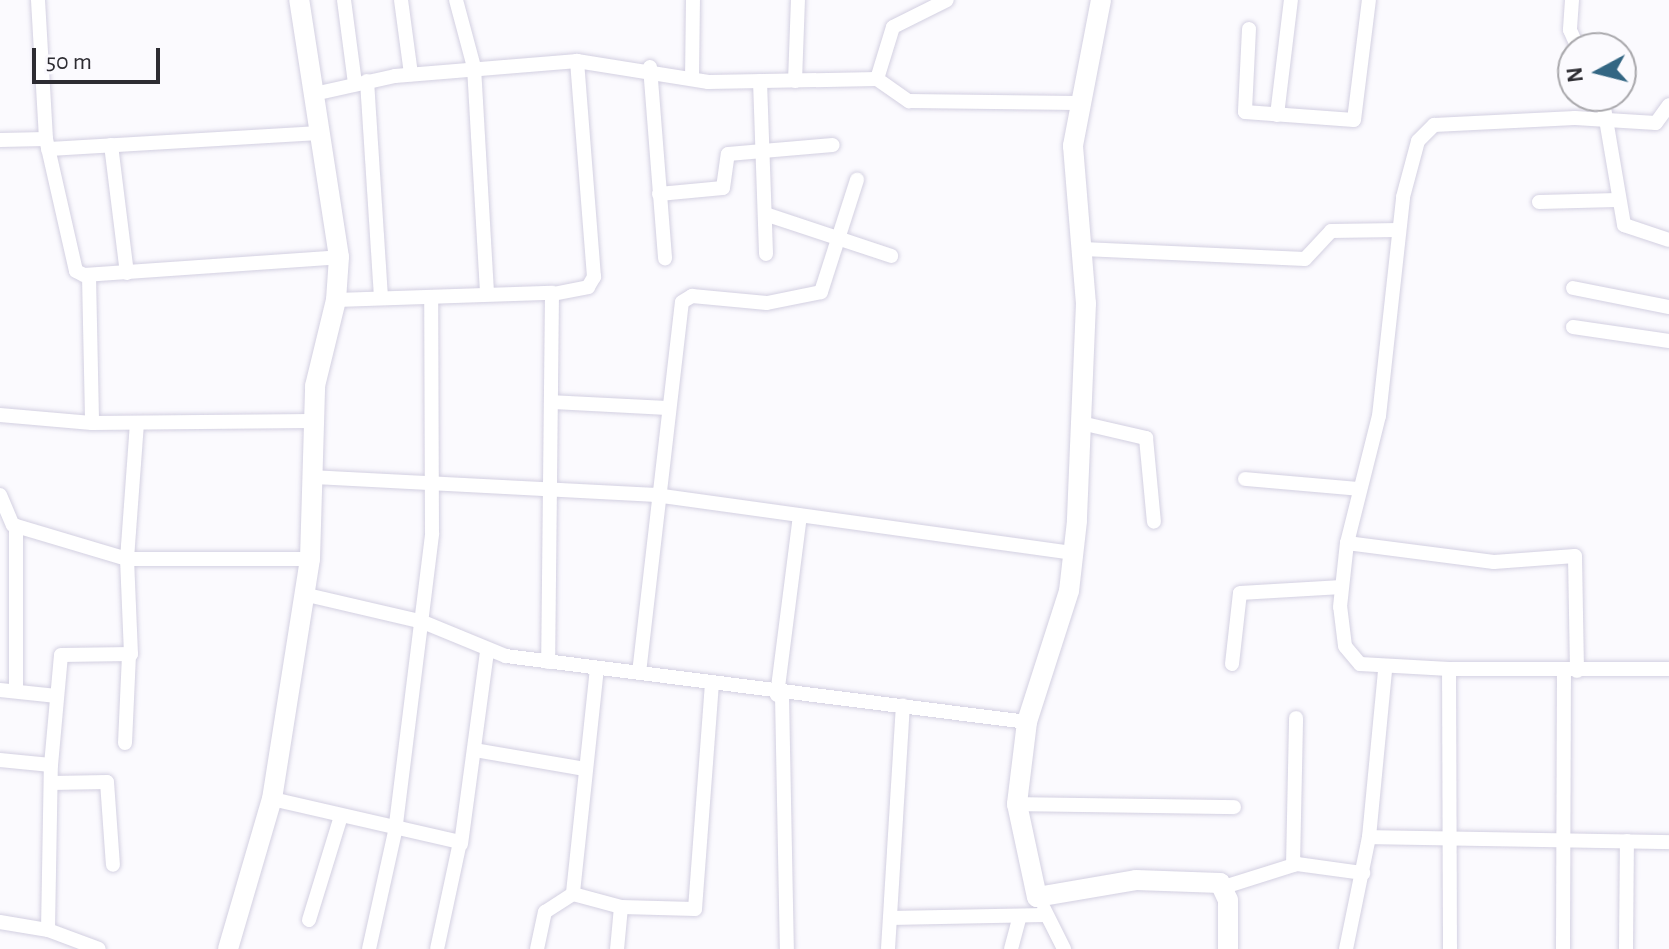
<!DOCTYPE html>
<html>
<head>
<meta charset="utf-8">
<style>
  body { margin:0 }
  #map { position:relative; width:1669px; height:949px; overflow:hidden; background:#fbfafe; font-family:"Alegreya Sans",sans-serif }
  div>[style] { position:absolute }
  .roads { filter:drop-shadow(0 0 2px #d3d0e1) drop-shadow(0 0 2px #d3d0e1) }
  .street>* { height:14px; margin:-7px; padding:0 7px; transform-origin:7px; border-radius:7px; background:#fff }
  .secondary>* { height:20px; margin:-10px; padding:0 10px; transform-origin:10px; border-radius:10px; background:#fff }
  span { translate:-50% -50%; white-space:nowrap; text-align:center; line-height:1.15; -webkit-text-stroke:6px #fbfafe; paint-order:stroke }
  .north { position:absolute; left:1557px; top:32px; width:80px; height:80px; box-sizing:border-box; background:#fbfafe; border:2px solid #a9a8ac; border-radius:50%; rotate:263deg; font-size:22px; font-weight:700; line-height:32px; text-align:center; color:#2d2c32 }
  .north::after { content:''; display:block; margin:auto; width:28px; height:36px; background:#336683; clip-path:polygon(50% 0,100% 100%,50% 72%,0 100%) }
  .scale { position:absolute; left:32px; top:48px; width:128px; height:36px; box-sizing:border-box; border:4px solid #2d2c32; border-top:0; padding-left:10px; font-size:24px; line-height:28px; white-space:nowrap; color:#2d2c32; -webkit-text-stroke:6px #fbfafe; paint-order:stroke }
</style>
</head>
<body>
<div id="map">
  <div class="roads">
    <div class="street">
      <div style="left:38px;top:0;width:139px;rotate:86.7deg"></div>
      <div style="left:344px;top:0;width:85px;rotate:82.5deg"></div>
      <div style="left:401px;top:0;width:75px;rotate:82.3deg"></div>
      <div style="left:456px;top:0;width:69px;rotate:75deg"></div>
      <div style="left:474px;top:67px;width:227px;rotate:86.7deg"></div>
      <div style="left:1572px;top:0;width:30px;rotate:94deg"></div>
      <div style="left:1570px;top:30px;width:20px;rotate:66deg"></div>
      <div style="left:1249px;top:29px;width:83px;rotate:92.8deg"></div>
      <div style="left:1245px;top:112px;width:109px;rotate:4.2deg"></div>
      <div style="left:1354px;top:120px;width:121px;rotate:-82.9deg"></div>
      <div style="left:650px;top:67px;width:192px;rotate:85.5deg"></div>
      <div style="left:692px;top:79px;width:79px;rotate:-89.3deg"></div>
      <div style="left:877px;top:79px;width:39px;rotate:35deg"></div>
      <div style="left:909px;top:101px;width:168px;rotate:0.7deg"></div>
      <div style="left:367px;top:81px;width:216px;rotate:86.3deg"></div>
      <div style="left:760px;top:81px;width:173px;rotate:88deg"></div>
      <div style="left:795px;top:81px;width:81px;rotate:-87.9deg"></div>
      <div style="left:314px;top:94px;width:83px;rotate:-12.5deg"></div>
      <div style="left:395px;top:76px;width:183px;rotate:-4.7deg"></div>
      <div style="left:577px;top:61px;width:133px;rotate:9.1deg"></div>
      <div style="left:708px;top:82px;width:169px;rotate:-1deg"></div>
      <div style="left:877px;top:79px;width:54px;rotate:-72.9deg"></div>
      <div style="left:893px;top:27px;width:60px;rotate:-26.6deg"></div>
      <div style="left:1602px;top:96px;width:131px;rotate:80.3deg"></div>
      <div style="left:1624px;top:225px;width:47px;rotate:18.4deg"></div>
      <div style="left:1277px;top:115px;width:116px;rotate:-83.1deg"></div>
      <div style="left:0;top:140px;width:46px;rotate:-1.2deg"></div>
      <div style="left:46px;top:139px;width:135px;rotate:77.2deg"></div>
      <div style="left:76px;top:271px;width:9px;rotate:27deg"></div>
      <div style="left:84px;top:275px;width:256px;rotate:-4deg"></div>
      <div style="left:111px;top:145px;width:129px;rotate:82.9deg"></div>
      <div style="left:48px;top:149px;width:273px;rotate:-3.4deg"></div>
      <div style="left:659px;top:194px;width:64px;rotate:-5.4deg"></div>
      <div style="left:723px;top:188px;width:34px;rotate:-82deg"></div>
      <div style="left:728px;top:154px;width:105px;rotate:-4.9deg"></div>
      <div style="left:1539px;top:202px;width:78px;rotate:-1.5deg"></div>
      <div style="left:765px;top:214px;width:133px;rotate:18.4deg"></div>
      <div style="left:1083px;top:249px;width:222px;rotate:2.6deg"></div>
      <div style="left:1305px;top:259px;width:38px;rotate:-47deg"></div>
      <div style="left:1331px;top:231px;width:68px;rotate:-0.8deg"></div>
      <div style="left:89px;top:276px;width:147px;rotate:88.8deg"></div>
      <div style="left:1573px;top:288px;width:98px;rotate:11.2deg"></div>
      <div style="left:553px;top:294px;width:36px;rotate:-11deg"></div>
      <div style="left:588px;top:287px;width:12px;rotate:-59deg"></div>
      <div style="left:594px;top:277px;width:217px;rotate:-94.5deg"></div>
      <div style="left:336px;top:300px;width:216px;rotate:-1.9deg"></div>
      <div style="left:552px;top:293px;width:369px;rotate:90.6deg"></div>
      <div style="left:1573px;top:327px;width:97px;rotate:8.3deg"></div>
      <div style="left:551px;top:402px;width:114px;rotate:3deg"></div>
      <div style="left:0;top:415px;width:92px;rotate:5deg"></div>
      <div style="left:92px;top:423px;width:219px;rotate:-0.5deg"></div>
      <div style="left:1081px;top:423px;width:67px;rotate:13deg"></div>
      <div style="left:1146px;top:438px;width:84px;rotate:84.6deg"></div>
      <div style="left:312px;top:477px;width:343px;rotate:3deg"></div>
      <div style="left:655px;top:495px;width:423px;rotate:7.9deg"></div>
      <div style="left:1245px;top:479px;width:115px;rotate:5deg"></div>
      <div style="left:0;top:495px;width:33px;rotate:67deg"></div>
      <div style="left:13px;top:525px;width:119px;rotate:16.6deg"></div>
      <div style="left:127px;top:559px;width:183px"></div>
      <div style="left:16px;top:526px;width:165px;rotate:90deg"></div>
      <div style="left:1347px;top:543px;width:148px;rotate:7.4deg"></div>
      <div style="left:1494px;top:562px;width:81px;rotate:-4.2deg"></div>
      <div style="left:1575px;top:556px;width:115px;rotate:89deg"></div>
      <div style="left:303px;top:594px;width:123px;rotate:13.1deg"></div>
      <div style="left:423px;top:622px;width:90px;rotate:22.3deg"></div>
      <div style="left:506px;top:656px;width:525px;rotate:7.22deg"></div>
      <div style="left:1232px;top:664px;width:71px;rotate:-83.6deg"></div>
      <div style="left:1240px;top:593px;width:102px;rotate:-3.4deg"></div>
      <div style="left:597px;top:668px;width:227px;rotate:96.1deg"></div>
      <div style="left:573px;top:894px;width:50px;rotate:15.2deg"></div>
      <div style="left:621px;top:907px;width:42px;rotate:95.4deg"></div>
      <div style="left:1449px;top:669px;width:220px"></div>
      <div style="left:639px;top:673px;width:373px;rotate:-83.4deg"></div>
      <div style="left:682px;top:302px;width:12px;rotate:-31deg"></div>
      <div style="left:692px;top:296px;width:75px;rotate:5.3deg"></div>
      <div style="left:767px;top:303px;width:55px;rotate:-11.5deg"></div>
      <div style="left:821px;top:292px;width:118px;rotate:-72.2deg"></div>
      <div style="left:0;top:690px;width:57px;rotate:6deg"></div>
      <div style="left:777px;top:695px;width:181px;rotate:-82.7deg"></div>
      <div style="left:782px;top:696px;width:253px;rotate:88.9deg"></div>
      <div style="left:125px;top:743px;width:88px;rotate:-87.4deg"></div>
      <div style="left:475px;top:750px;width:112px;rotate:9.8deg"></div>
      <div style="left:0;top:760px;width:51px;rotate:5.6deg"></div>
      <div style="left:51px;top:765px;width:110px;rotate:-84.8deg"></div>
      <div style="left:61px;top:655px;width:70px;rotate:-0.8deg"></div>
      <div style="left:131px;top:654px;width:95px;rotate:-92.4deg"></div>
      <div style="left:127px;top:559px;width:136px;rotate:-85.8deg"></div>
      <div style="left:51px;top:783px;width:56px;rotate:-1deg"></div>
      <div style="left:107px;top:782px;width:83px;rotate:85.9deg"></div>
      <div style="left:272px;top:799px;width:193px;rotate:12.9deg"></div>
      <div style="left:460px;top:842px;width:109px;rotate:102.1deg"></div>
      <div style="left:1017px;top:804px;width:217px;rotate:0.8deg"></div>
      <div style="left:1369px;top:837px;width:300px;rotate:1deg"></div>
      <div style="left:461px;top:844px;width:194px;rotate:-82.3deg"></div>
      <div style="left:1293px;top:865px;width:147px;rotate:-88.8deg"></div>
      <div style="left:1224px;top:887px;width:77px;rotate:-17.5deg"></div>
      <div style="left:1297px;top:864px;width:67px;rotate:7.8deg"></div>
      <div style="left:621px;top:907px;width:74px;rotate:1.5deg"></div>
      <div style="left:695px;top:909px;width:227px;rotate:-85.7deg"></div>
      <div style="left:1044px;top:909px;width:45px;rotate:63.4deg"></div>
      <div style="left:890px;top:918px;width:156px;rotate:-1.1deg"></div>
      <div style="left:309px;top:920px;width:106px;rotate:-72.9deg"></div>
      <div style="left:0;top:922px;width:49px;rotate:9.5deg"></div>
      <div style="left:48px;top:930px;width:165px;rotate:-89deg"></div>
      <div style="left:48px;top:930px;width:54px;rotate:20.4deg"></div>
      <div style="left:369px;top:949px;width:120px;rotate:-77.5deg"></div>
      <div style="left:395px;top:832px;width:301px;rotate:-82.9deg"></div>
      <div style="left:432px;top:533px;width:236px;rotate:-90.2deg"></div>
      <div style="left:537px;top:949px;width:38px;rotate:-78deg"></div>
      <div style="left:545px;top:912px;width:33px;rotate:-33deg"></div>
      <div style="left:888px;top:949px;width:244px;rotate:-86.5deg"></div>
      <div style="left:1011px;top:949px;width:31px;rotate:-75deg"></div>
      <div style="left:1346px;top:949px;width:114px;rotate:-78.4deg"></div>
      <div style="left:1369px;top:837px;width:168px;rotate:-84.5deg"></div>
      <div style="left:1450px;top:949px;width:280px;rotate:-90.2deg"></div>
      <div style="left:1449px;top:669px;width:89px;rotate:-176.8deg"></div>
      <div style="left:1360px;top:664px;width:23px;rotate:-130deg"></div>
      <div style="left:1345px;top:646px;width:39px;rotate:-97deg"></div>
      <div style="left:1340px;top:607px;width:64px;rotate:-83.8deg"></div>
      <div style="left:1347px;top:543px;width:131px;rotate:-75.9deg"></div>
      <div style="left:1379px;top:416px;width:220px;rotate:-83.7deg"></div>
      <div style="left:1403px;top:197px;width:58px;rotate:-75deg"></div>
      <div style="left:1418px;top:141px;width:23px;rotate:-45deg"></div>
      <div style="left:1434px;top:125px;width:141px;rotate:-2.8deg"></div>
      <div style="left:1575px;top:118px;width:81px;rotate:3.5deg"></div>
      <div style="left:1656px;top:123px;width:22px;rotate:-54deg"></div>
      <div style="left:1563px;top:949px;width:278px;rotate:-89.8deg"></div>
      <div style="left:1626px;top:949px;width:108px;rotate:-89.5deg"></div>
    </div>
    <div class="secondary">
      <div style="left:1101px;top:0;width:149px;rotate:100.9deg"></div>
      <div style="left:1073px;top:146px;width:158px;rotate:85.3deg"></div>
      <div style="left:1086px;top:303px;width:218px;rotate:92.4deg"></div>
      <div style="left:1077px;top:521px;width:70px;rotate:96.5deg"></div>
      <div style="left:1069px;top:591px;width:138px;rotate:107.8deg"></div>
      <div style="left:1027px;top:722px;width:83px;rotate:97deg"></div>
      <div style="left:1017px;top:804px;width:95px;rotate:77.9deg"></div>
      <div style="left:1037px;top:897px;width:100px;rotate:-9.7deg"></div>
      <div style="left:1136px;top:880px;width:84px;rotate:2deg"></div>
      <div style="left:1220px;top:883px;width:19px;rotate:65deg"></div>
      <div style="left:1228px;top:900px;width:49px;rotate:90deg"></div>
      <div style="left:228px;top:949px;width:156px;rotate:-73.7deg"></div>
      <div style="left:272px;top:799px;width:243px;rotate:-81deg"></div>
      <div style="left:310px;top:559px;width:173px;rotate:-88.3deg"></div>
      <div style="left:315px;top:386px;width:89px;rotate:-76.3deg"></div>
      <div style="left:336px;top:300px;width:43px;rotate:-86deg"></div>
      <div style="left:339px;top:257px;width:260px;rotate:-98.8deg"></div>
    </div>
  </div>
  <div class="north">N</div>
  <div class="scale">50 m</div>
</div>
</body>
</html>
